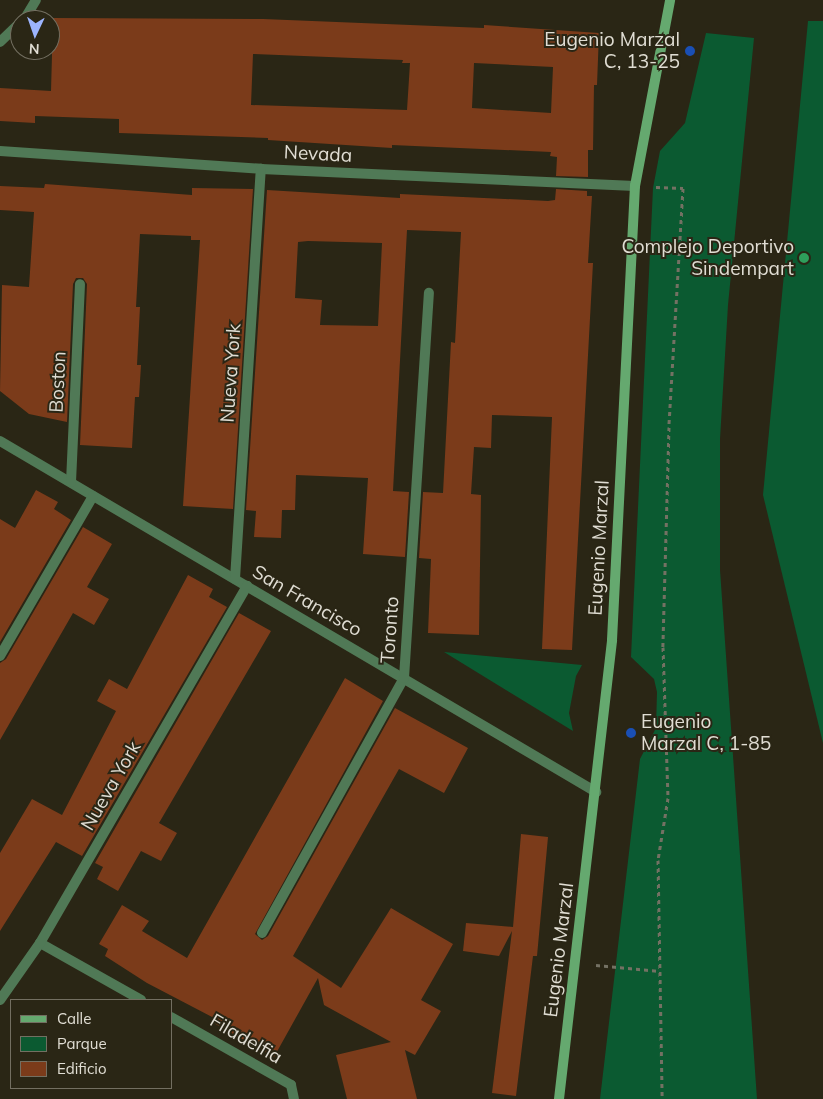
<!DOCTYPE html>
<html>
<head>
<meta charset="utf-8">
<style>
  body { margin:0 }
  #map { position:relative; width:823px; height:1099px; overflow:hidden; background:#2a2615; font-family:Mulish,sans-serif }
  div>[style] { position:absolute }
  .green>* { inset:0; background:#0b5a31 }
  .building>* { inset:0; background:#7b3b1a }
  .path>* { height:3px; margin-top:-1.5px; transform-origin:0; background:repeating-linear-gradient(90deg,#747163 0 4px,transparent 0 8px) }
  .street>* { height:10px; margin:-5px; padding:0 5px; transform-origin:5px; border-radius:5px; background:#507956 }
  .secondary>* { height:10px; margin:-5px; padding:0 5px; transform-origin:5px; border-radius:5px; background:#65a96f }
  .dots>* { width:14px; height:14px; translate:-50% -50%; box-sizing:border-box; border:2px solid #2a2615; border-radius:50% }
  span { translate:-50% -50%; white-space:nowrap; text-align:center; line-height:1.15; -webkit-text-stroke:4px #2a2615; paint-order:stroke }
  .poi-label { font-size:19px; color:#e0ddd3 }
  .right { translate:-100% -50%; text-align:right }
  .left { translate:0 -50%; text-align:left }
  .street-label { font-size:19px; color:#e0ddd3 }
  .legend { position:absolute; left:10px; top:999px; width:162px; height:90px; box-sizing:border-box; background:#2a2615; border:1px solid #736f61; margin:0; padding:6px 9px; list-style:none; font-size:15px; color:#e0ddd3 }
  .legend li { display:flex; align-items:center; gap:10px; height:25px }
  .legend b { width:25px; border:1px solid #736f61 }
  .north { position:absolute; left:10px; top:10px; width:50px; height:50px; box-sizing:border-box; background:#2a2615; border:1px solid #736f61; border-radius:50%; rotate:183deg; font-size:14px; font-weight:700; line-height:20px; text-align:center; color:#e0ddd3 }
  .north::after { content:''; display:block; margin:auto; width:18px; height:22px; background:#9cb4fd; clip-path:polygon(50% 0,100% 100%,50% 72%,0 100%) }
</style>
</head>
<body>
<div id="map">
  <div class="green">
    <div style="clip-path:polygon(808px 21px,823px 21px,823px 743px,763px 495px)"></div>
    <div style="clip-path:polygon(706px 33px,754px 38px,728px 305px,720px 439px,720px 570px,757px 1099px,600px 1099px,640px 759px,656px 728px,657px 692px,654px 679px,631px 657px,653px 188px,660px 151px,685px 123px)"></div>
    <div style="clip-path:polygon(444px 652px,582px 665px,576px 676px,569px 713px,573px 731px)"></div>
  </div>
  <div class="building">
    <div style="clip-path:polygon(evenodd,53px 18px,263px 19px,484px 28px,484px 25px,599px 33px,597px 85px,594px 85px,593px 150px,588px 150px,588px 177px,556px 176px,557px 157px,550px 156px,551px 152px,392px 145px,392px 148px,268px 140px,268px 138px,119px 133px,119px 119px,35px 116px,35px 123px,0 121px,0 88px,51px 91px,53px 18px,253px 54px,403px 60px,402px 63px,410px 63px,407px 110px,251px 105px,253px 54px,53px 18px,474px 63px,553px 67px,551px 113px,472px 108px,474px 63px)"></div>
    <div style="clip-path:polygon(45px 184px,192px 195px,192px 188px,253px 189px,233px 509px,183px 506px,200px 240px,191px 240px,191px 236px,140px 234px,136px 307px,140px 307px,137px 365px,141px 365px,139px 397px,135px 397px,132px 448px,80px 445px,87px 284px,83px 278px,76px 278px,73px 284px,67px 422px,29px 414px,0 391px,2px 285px,29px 287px,34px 212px,0 210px,0 186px,44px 188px)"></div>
    <div style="clip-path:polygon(evenodd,556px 189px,587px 191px,587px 196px,592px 196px,588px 263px,593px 263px,572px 650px,542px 649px,552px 417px,492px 415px,491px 448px,474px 447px,471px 494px,481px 495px,479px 635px,428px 633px,431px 559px,419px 558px,423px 492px,443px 493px,451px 342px,455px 343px,461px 232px,407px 230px,393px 491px,409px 492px,405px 557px,363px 554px,368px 478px,296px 475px,295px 510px,282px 510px,281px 538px,254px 537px,256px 511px,246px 510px,267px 190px,400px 198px,400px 194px,548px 201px,555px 200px,556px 189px,308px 241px,382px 243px,378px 326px,320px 325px,322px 300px,295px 298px,298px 242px,308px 241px)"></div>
    <div style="clip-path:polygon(36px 490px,58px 502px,54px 509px,71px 520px,0 642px,0 519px,15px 528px)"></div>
    <div style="clip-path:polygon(83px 527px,112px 544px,87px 587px,109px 599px,94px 625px,73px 613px,0 740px,0 663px,6px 659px)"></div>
    <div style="clip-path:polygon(188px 575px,213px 589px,209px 597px,227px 607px,82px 856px,56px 842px,0 931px,0 853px,32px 799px,62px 815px,116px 711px,97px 701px,109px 679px,127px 689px)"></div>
    <div style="clip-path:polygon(239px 613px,271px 631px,159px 823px,177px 833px,161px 861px,141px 851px,118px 891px,97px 879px,103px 867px,95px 863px)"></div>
    <div style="clip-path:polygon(345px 678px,383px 701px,255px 934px,262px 940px,268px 936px,395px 708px,468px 748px,444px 793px,399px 769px,293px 956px,341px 988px,391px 908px,453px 944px,421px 1000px,441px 1011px,415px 1055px,405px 1050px,417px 1099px,347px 1099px,336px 1055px,391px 1042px,324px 1005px,318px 978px,274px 1057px,212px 1022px,214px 1018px,147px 983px,105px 956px,108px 949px,99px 944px,122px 905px,149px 921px,142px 931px,187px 958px)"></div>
    <div style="clip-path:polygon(521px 834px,548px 837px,537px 956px,533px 956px,516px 1096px,492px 1093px,512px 931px,499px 956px,463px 951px,466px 923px,513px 927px)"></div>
  </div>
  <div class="path">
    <div style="left:656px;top:187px;width:27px;rotate:2deg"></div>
    <div style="left:683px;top:188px;width:239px;rotate:93.4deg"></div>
    <div style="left:669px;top:427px;width:220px;rotate:91.6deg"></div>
    <div style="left:663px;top:647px;width:151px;rotate:88.1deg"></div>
    <div style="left:668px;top:798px;width:63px;rotate:99.2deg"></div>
    <div style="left:658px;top:860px;width:239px;rotate:89deg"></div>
    <div style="left:596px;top:965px;width:64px;rotate:5.4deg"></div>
  </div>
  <div class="street">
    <div style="left:24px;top:20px;width:23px;rotate:-59deg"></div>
    <div style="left:0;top:42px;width:28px;rotate:-44deg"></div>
    <div style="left:0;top:151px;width:262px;rotate:3.9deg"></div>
    <div style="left:261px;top:169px;width:374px;rotate:2.6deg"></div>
    <div style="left:0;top:441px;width:692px;rotate:30.49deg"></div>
    <div style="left:71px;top:482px;width:198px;rotate:-87.4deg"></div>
    <div style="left:235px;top:579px;width:411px;rotate:-86.4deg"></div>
    <div style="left:0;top:656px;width:185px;rotate:-59.8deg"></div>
    <div style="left:262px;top:933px;width:292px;rotate:-60.9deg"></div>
    <div style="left:404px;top:678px;width:386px;rotate:-86.3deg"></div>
    <div style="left:40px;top:943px;width:116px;rotate:29.4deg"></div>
    <div style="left:0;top:1000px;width:70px;rotate:-54.9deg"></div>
    <div style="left:40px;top:943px;width:413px;rotate:-59.9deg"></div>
    <div style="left:171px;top:1017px;width:138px;rotate:29.5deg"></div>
    <div style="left:291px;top:1085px;width:14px;rotate:78deg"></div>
  </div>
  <div class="secondary">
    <div style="left:559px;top:1099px;width:462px;rotate:-83.4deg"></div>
    <div style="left:612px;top:640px;width:455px;rotate:-87.1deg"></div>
    <div style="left:635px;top:186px;width:189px;rotate:-79.3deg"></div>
  </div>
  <div class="dots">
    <div style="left:690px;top:51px;background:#1a4fb4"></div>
    <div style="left:804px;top:258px;background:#2e9e5b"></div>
    <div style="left:631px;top:733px;background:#1a4fb4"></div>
  </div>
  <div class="poi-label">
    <span class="right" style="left:680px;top:51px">Eugenio Marzal<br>C, 13-25</span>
    <span class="right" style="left:794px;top:258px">Complejo Deportivo<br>Sindempart</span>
    <span class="left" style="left:641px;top:733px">Eugenio<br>Marzal C, 1-85</span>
  </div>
  <div class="street-label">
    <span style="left:318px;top:154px;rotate:3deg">Nevada</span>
    <span style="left:231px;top:373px;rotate:-86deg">Nueva York</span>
    <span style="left:58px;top:382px;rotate:-87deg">Boston</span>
    <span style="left:599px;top:548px;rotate:-87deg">Eugenio Marzal</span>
    <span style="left:307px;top:601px;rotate:30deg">San Francisco</span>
    <span style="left:390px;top:630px;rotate:-86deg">Toronto</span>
    <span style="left:111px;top:786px;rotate:-60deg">Nueva York</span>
    <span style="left:559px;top:950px;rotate:-83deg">Eugenio Marzal</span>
    <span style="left:246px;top:1039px;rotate:30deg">Filadelfia</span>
  </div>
  <ul class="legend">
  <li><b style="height:6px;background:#65a96f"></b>Calle</li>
  <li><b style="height:14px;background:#0b5a31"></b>Parque</li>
  <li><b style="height:14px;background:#7b3b1a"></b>Edificio</li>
  </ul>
  <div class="north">N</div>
</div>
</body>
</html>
